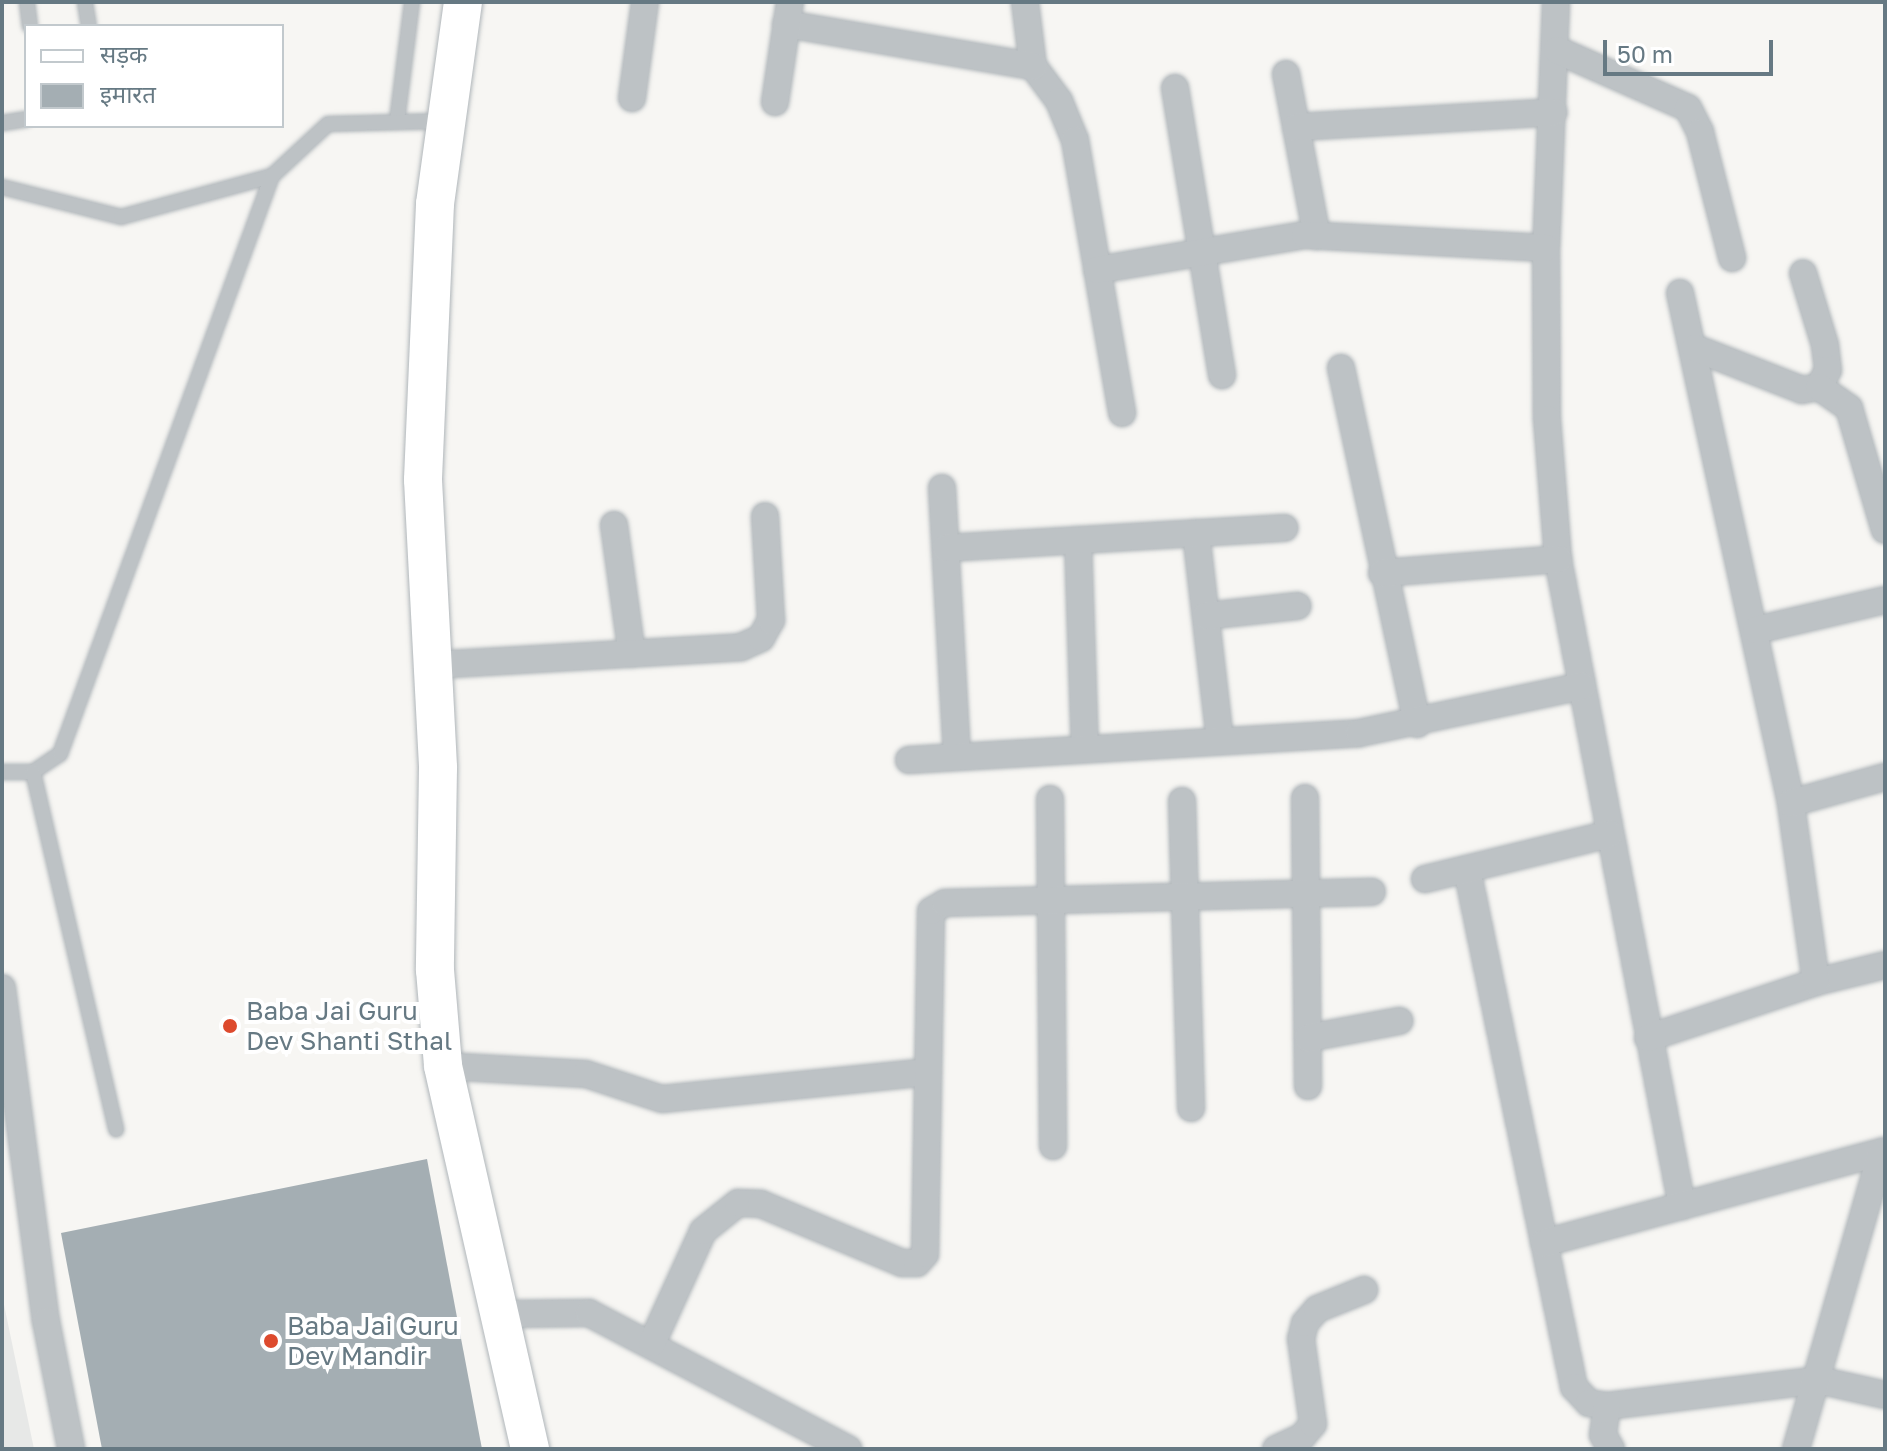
<!DOCTYPE html>
<html>
<head>
<meta charset="utf-8">
<style>
  body { margin:0 }
  #map { position:relative; width:1887px; height:1451px; overflow:hidden; background:#f7f6f3; font-family:"Golos Text","Noto Sans Devanagari",sans-serif }
  div>[style] { position:absolute }
  .built>* { inset:0; background:#e7e8e7 }
  .building>* { inset:0; background:#a4aeb3 }
  .roads { filter:drop-shadow(0 0 2px #b0b6ba) drop-shadow(0 0 2px #b0b6ba) }
  .lane>* { height:14px; margin:-7px; padding:0 7px; transform-origin:7px; border-radius:7px; background:#bdc2c5 }
  .street>* { height:26px; margin:-13px; padding:0 13px; transform-origin:13px; border-radius:13px; background:#bdc2c5 }
  .secondary>* { height:38px; margin:-19px; padding:0 19px; transform-origin:19px; border-radius:19px; background:#fff }
  .dots>* { width:22px; height:22px; translate:-50% -50%; box-sizing:border-box; border:4px solid #fff; border-radius:50% }
  span { translate:-50% -50%; white-space:nowrap; text-align:center; line-height:1.15; -webkit-text-stroke:8px #fff; paint-order:stroke }
  .poi-label { font-size:26px; color:#667983 }
  .left { translate:0 -50%; text-align:left }
  .frame { position:absolute; inset:0; border:4px solid #667983; pointer-events:none }
  .legend { position:absolute; left:24px; top:24px; width:260px; height:104px; box-sizing:border-box; background:#fff; border:2px solid #c2c9cd; margin:0; padding:10px 14px; list-style:none; font-size:24px; color:#667983 }
  .legend li { display:flex; align-items:center; gap:16px; height:40px }
  .legend b { width:40px; border:2px solid #c2c9cd }
  .scale { position:absolute; left:1603px; top:40px; width:170px; height:36px; box-sizing:border-box; border:4px solid #667983; border-top:0; padding-left:10px; font-size:24px; line-height:28px; white-space:nowrap; color:#667983; -webkit-text-stroke:6px #fff; paint-order:stroke }
</style>
</head>
<body>
<div id="map">
  <div class="built">
    <div style="clip-path:polygon(2px 1295px,34px 1449px,2px 1449px)"></div>
  </div>
  <div class="building">
    <div style="clip-path:polygon(427px 1159px,482px 1449px,102px 1449px,61px 1233px)"></div>
  </div>
  <div class="roads">
    <div class="lane">
      <div style="left:27px;top:2px;width:24px;rotate:83deg"></div>
      <div style="left:85px;top:2px;width:24px;rotate:81deg"></div>
      <div style="left:397px;top:121px;width:120px;rotate:-82.8deg"></div>
      <div style="left:2px;top:123px;width:24px;rotate:-9deg"></div>
      <div style="left:2px;top:187px;width:123px;rotate:14.1deg"></div>
      <div style="left:121px;top:217px;width:156px;rotate:-15.2deg"></div>
      <div style="left:2px;top:772px;width:31px"></div>
      <div style="left:33px;top:772px;width:32px;rotate:-34deg"></div>
      <div style="left:60px;top:754px;width:616px;rotate:-69.86deg"></div>
      <div style="left:272px;top:176px;width:76px;rotate:-42.9deg"></div>
      <div style="left:328px;top:124px;width:115px;rotate:-1.5deg"></div>
      <div style="left:33px;top:772px;width:367px;rotate:76.9deg"></div>
    </div>
    <div class="street">
      <div style="left:1025px;top:2px;width:64px;rotate:82.9deg"></div>
      <div style="left:1033px;top:66px;width:44px;rotate:53.4deg"></div>
      <div style="left:1059px;top:101px;width:42px;rotate:67.7deg"></div>
      <div style="left:1075px;top:140px;width:277px;rotate:80.2deg"></div>
      <div style="left:1556px;top:2px;width:246px;rotate:92.3deg"></div>
      <div style="left:1546px;top:248px;width:171px;rotate:89.7deg"></div>
      <div style="left:1547px;top:419px;width:140px;rotate:85.5deg"></div>
      <div style="left:1558px;top:559px;width:659px;rotate:79.15deg"></div>
      <div style="left:786px;top:24px;width:251px;rotate:9.7deg"></div>
      <div style="left:1557px;top:50px;width:143px;rotate:23.9deg"></div>
      <div style="left:1688px;top:108px;width:27px;rotate:63deg"></div>
      <div style="left:1700px;top:132px;width:130px;rotate:75.7deg"></div>
      <div style="left:1286px;top:74px;width:165px;rotate:79.2deg"></div>
      <div style="left:1175px;top:88px;width:291px;rotate:80.7deg"></div>
      <div style="left:632px;top:98px;width:97px;rotate:-82.3deg"></div>
      <div style="left:775px;top:102px;width:101px;rotate:-81.5deg"></div>
      <div style="left:1296px;top:127px;width:258px;rotate:-3.3deg"></div>
      <div style="left:1097px;top:270px;width:211px;rotate:-9.6deg"></div>
      <div style="left:1305px;top:235px;width:241px;rotate:3.1deg"></div>
      <div style="left:1680px;top:293px;width:522px;rotate:77.72deg"></div>
      <div style="left:1695px;top:348px;width:115px;rotate:21.4deg"></div>
      <div style="left:1802px;top:390px;width:17px;rotate:-10deg"></div>
      <div style="left:1819px;top:387px;width:19px;rotate:-62deg"></div>
      <div style="left:1828px;top:370px;width:25px;rotate:-97deg"></div>
      <div style="left:1825px;top:345px;width:75px;rotate:-107deg"></div>
      <div style="left:1341px;top:368px;width:364px;rotate:77.9deg"></div>
      <div style="left:1819px;top:387px;width:37px;rotate:35deg"></div>
      <div style="left:1849px;top:408px;width:127px;rotate:73.6deg"></div>
      <div style="left:942px;top:488px;width:269px;rotate:86.8deg"></div>
      <div style="left:614px;top:525px;width:130px;rotate:82.1deg"></div>
      <div style="left:1196px;top:533px;width:209px;rotate:83.4deg"></div>
      <div style="left:1078px;top:540px;width:209px;rotate:88.1deg"></div>
      <div style="left:946px;top:548px;width:339px;rotate:-3.4deg"></div>
      <div style="left:1382px;top:573px;width:177px;rotate:-4.5deg"></div>
      <div style="left:1206px;top:616px;width:92px;rotate:-6.3deg"></div>
      <div style="left:1756px;top:630px;width:132px;rotate:-13.1deg"></div>
      <div style="left:433px;top:665px;width:309px;rotate:-3.3deg"></div>
      <div style="left:741px;top:647px;width:22px;rotate:-24deg"></div>
      <div style="left:761px;top:638px;width:21px;rotate:-61deg"></div>
      <div style="left:771px;top:620px;width:104px;rotate:-93.3deg"></div>
      <div style="left:909px;top:760px;width:451px;rotate:-3.4deg"></div>
      <div style="left:1359px;top:733px;width:228px;rotate:-11.9deg"></div>
      <div style="left:1305px;top:798px;width:288px;rotate:89.4deg"></div>
      <div style="left:1050px;top:799px;width:347px;rotate:89.5deg"></div>
      <div style="left:1182px;top:801px;width:307px;rotate:88.3deg"></div>
      <div style="left:1467px;top:869px;width:529px;rotate:78.33deg"></div>
      <div style="left:1574px;top:1387px;width:22px;rotate:47deg"></div>
      <div style="left:1589px;top:1403px;width:18px;rotate:9deg"></div>
      <div style="left:1607px;top:1406px;width:213px;rotate:-7deg"></div>
      <div style="left:1818px;top:1380px;width:69px;rotate:12.6deg"></div>
      <div style="left:1425px;top:879px;width:190px;rotate:-13.7deg"></div>
      <div style="left:1816px;top:982px;width:71px;rotate:-13.8deg"></div>
      <div style="left:2px;top:988px;width:336px;rotate:82.5deg"></div>
      <div style="left:46px;top:1321px;width:130px;rotate:78.9deg"></div>
      <div style="left:1308px;top:1038px;width:93px;rotate:-10.6deg"></div>
      <div style="left:1648px;top:1038px;width:177px;rotate:-18.4deg"></div>
      <div style="left:1816px;top:982px;width:181px;rotate:-98deg"></div>
      <div style="left:1791px;top:803px;width:98px;rotate:-15.5deg"></div>
      <div style="left:443px;top:1066px;width:143px;rotate:3.2deg"></div>
      <div style="left:586px;top:1074px;width:80px;rotate:18.2deg"></div>
      <div style="left:662px;top:1099px;width:265px;rotate:-5.8deg"></div>
      <div style="left:1544px;top:1243px;width:353px;rotate:-15.1deg"></div>
      <div style="left:501px;top:1314px;width:88px;rotate:-0.7deg"></div>
      <div style="left:589px;top:1313px;width:293px;rotate:27.7deg"></div>
      <div style="left:652px;top:1343px;width:123px;rotate:-65.5deg"></div>
      <div style="left:703px;top:1231px;width:45px;rotate:-38.7deg"></div>
      <div style="left:738px;top:1203px;width:23px;rotate:2deg"></div>
      <div style="left:761px;top:1204px;width:153px;rotate:22.7deg"></div>
      <div style="left:902px;top:1263px;width:15px"></div>
      <div style="left:917px;top:1263px;width:12px;rotate:-48deg"></div>
      <div style="left:925px;top:1254px;width:343px;rotate:-89deg"></div>
      <div style="left:931px;top:911px;width:16px;rotate:-30deg"></div>
      <div style="left:945px;top:903px;width:427px;rotate:-1.5deg"></div>
      <div style="left:1607px;top:1406px;width:29px;rotate:98deg"></div>
      <div style="left:1603px;top:1435px;width:16px;rotate:60deg"></div>
      <div style="left:1276px;top:1449px;width:29px;rotate:-25deg"></div>
      <div style="left:1302px;top:1437px;width:17px;rotate:-50deg"></div>
      <div style="left:1313px;top:1424px;width:86px;rotate:-98deg"></div>
      <div style="left:1301px;top:1339px;width:16px;rotate:-76deg"></div>
      <div style="left:1305px;top:1323px;width:18px;rotate:-49deg"></div>
      <div style="left:1317px;top:1309px;width:51px;rotate:-22deg"></div>
      <div style="left:1796px;top:1449px;width:309px;rotate:-73.9deg"></div>
    </div>
    <div class="secondary">
      <div style="left:463px;top:2px;width:204px;rotate:97.9deg"></div>
      <div style="left:435px;top:204px;width:276px;rotate:92.5deg"></div>
      <div style="left:423px;top:480px;width:288px;rotate:87deg"></div>
      <div style="left:438px;top:768px;width:202px;rotate:90.9deg"></div>
      <div style="left:435px;top:970px;width:96px;rotate:85.2deg"></div>
      <div style="left:443px;top:1066px;width:393px;rotate:77.2deg"></div>
    </div>
  </div>
  <div class="dots">
    <div style="left:230px;top:1026px;background:#dd4a2d"></div>
    <div style="left:271px;top:1341px;background:#dd4a2d"></div>
  </div>
  <div class="poi-label">
    <span class="left" style="left:246px;top:1026px">Baba Jai Guru<br>Dev Shanti Sthal</span>
    <span class="left" style="left:287px;top:1341px">Baba Jai Guru<br>Dev Mandir</span>
  </div>
  <div class="frame"></div>
  <ul class="legend">
  <li><b style="height:10px;background:#fff"></b>सड़क</li>
  <li><b style="height:22px;background:#a4aeb3"></b>इमारत</li>
  </ul>
  <div class="scale">50 m</div>
</div>
</body>
</html>
